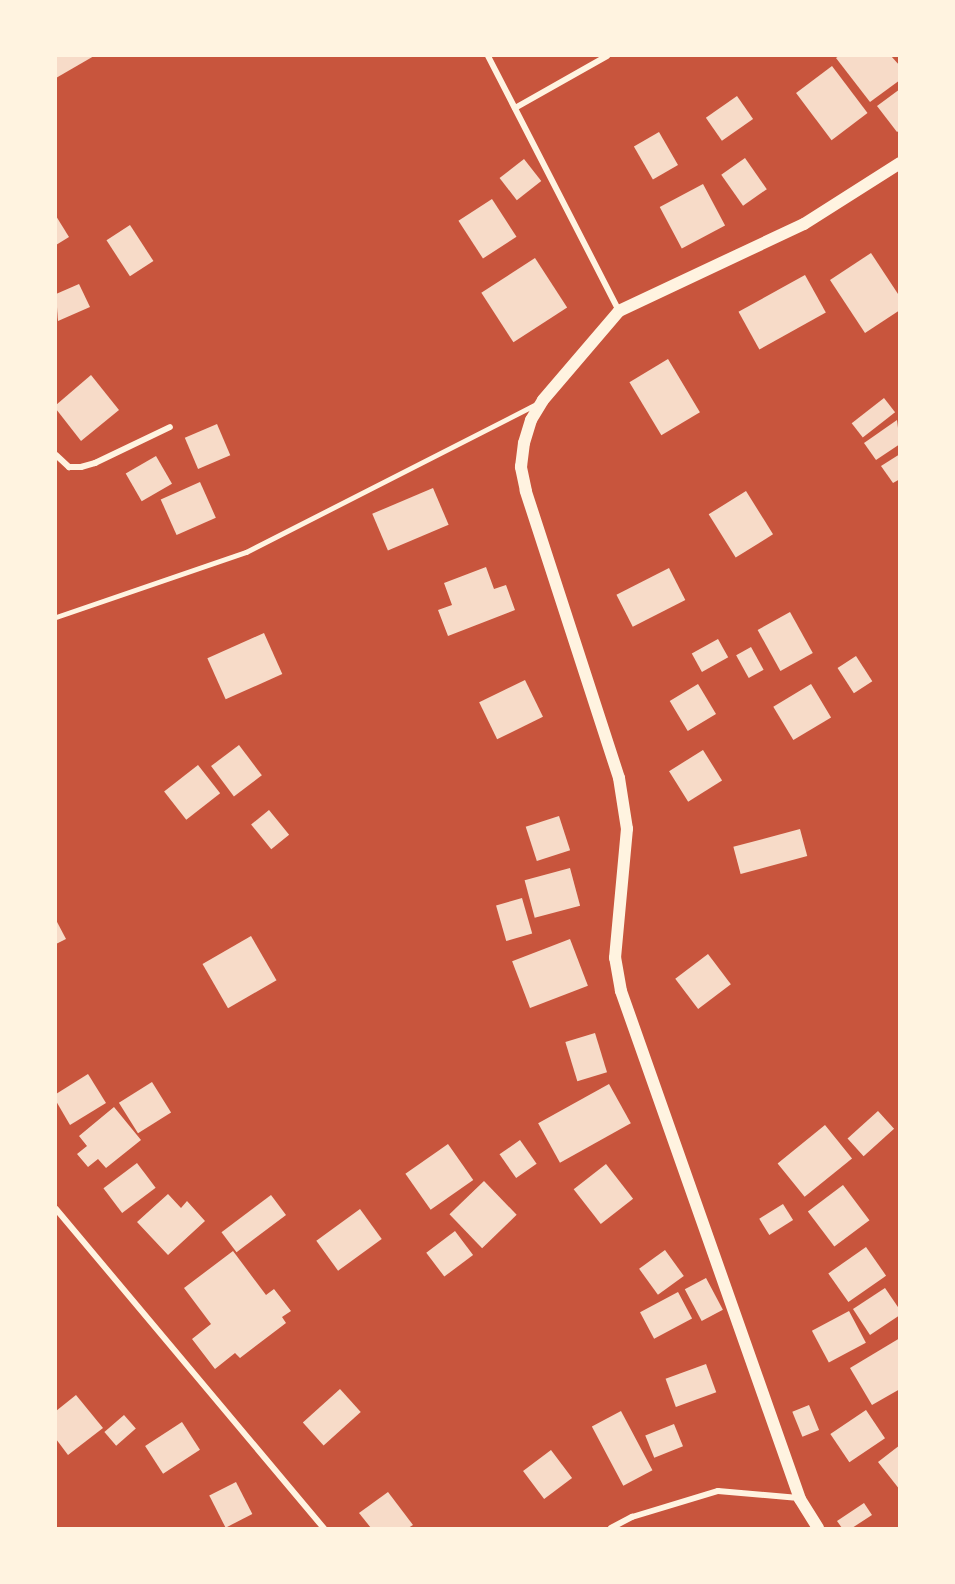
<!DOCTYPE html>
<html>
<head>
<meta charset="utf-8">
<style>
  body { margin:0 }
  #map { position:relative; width:955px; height:1584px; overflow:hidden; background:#c8553d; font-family:"Sofia Sans Condensed",sans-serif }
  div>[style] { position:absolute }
  .building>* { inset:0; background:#f7dbc8; transform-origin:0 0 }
  .pedestrian>* { height:5px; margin:-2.5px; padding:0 2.5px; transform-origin:2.5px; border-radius:2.5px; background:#fff3e0 }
  .minor>* { height:6px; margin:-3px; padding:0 3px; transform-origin:3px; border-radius:3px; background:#fff3e0 }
  .secondary>* { height:12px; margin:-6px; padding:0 6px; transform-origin:6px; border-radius:6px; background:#fff3e0 }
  span { translate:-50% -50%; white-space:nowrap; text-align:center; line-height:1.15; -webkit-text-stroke:6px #fff3e0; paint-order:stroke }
  .frame { position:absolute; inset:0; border:57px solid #fff3e0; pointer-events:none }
</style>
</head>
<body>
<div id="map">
  <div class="building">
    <div style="clip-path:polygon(56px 56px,94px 56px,56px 78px)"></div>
    <div style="clip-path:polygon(839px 56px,891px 56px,900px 66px,900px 80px,870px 102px,836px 58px)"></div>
    <div style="left:832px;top:66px;width:59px;height:45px;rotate:53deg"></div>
    <div style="clip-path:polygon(900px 89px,900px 130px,897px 132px,877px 106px)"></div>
    <div style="left:737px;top:96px;width:28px;height:38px;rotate:55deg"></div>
    <div style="left:659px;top:132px;width:38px;height:29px;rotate:60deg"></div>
    <div style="left:745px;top:158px;width:38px;height:29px;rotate:55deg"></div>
    <div style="left:524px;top:159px;width:28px;height:31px;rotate:52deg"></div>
    <div style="left:703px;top:184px;width:47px;height:49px;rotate:62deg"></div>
    <div style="left:492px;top:199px;width:45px;height:40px;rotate:57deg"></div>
    <div style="clip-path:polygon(56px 216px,69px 237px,56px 245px)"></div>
    <div style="left:130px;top:225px;width:43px;height:28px;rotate:57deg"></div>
    <div style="clip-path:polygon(871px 253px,900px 297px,900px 310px,865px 333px,830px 280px)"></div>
    <div style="left:535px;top:258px;width:59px;height:64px;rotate:57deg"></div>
    <div style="left:805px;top:275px;width:43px;height:76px;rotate:61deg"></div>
    <div style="clip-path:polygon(79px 284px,90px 307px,58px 321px,56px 294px)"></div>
    <div style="left:668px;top:359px;width:62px;height:45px;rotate:59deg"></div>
    <div style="clip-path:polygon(91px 375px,119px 410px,81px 441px,56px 409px,56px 405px)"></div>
    <div style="left:884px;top:398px;width:18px;height:41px;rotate:52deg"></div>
    <div style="clip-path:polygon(897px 420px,900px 444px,876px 460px,864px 443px)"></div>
    <div style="left:217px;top:424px;width:34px;height:35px;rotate:67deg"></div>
    <div style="clip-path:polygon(900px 454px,900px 479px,893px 483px,881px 466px)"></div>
    <div style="left:156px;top:456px;width:32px;height:35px;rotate:60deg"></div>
    <div style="left:200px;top:482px;width:39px;height:43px;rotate:66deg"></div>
    <div style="left:433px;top:488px;width:40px;height:66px;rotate:67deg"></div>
    <div style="left:746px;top:491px;width:51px;height:44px;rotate:58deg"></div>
    <div style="clip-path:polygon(486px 567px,494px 589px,506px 585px,515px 610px,448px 636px,438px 610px,452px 605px,444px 583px)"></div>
    <div style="left:669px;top:568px;width:36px;height:59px;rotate:63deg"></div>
    <div style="left:790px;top:612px;width:47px;height:37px;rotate:61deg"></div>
    <div style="left:264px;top:633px;width:45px;height:62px;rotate:66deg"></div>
    <div style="left:718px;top:639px;width:21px;height:30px;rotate:61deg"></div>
    <div style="left:751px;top:647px;width:26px;height:17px;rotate:61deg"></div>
    <div style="left:856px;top:656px;width:30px;height:22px;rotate:57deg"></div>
    <div style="left:525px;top:680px;width:41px;height:51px;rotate:64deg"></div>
    <div style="left:698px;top:684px;width:35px;height:33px;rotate:59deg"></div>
    <div style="left:811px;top:684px;width:39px;height:44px;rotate:59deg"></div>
    <div style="left:239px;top:745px;width:38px;height:35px;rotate:53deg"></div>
    <div style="left:703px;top:750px;width:36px;height:40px;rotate:58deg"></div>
    <div style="left:198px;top:765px;width:36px;height:43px;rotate:52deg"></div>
    <div style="left:269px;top:810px;width:32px;height:23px;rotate:51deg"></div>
    <div style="left:559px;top:816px;width:36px;height:35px;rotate:72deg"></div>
    <div style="left:800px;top:829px;width:28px;height:69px;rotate:75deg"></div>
    <div style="left:570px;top:868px;width:39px;height:47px;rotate:75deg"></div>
    <div style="left:522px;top:898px;width:37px;height:27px;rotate:74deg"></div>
    <div style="clip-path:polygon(56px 920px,66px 939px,56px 944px)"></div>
    <div style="left:251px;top:936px;width:51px;height:56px;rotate:60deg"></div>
    <div style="left:570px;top:939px;width:50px;height:62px;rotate:69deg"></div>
    <div style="left:708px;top:954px;width:38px;height:41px;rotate:53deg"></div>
    <div style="left:595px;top:1033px;width:41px;height:31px;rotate:73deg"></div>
    <div style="clip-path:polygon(88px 1074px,106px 1103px,70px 1125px,56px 1101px,56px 1094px)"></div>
    <div style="left:152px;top:1082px;width:36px;height:39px;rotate:58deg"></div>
    <div style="left:609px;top:1084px;width:45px;height:81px;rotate:61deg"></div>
    <div style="clip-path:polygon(114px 1107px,141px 1140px,106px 1168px,98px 1159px,88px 1167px,77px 1154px,87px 1146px,79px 1136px)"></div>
    <div style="left:878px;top:1111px;width:24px;height:41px;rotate:48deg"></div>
    <div style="left:825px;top:1125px;width:43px;height:61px;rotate:51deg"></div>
    <div style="left:520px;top:1140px;width:29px;height:25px;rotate:55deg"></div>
    <div style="left:448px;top:1144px;width:44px;height:52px;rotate:55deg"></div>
    <div style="left:137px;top:1163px;width:31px;height:42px;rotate:53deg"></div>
    <div style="left:606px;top:1164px;width:44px;height:41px;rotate:52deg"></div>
    <div style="left:484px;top:1181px;width:47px;height:48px;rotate:46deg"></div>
    <div style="left:843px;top:1185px;width:44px;height:44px;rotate:53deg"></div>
    <div style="clip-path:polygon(168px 1194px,181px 1208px,187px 1201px,205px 1221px,168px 1255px,137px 1222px)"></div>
    <div style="left:271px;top:1195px;width:25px;height:62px;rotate:53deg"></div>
    <div style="left:783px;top:1204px;width:19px;height:28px;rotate:58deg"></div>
    <div style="left:360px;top:1209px;width:37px;height:54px;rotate:54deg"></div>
    <div style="left:455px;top:1231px;width:30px;height:36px;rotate:53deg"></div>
    <div style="left:866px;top:1247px;width:35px;height:46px;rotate:55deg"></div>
    <div style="left:665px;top:1250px;width:32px;height:32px;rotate:54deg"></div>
    <div style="clip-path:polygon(233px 1251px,266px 1295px,274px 1289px,291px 1311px,282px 1317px,286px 1323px,240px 1358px,235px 1353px,215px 1369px,192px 1339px,211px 1324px,184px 1288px)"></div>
    <div style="left:706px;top:1278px;width:36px;height:24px;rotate:62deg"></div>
    <div style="clip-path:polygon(885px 1288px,900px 1310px,900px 1315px,870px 1335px,853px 1309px)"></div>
    <div style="left:678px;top:1292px;width:30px;height:43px;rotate:62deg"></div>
    <div style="left:849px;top:1311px;width:36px;height:42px;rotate:62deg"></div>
    <div style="clip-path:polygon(900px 1338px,900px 1389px,872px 1405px,850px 1368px)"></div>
    <div style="left:706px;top:1364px;width:30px;height:43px;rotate:70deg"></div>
    <div style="left:340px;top:1389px;width:31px;height:50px;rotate:48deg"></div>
    <div style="clip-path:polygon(76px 1395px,103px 1428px,68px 1455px,56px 1439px,56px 1411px)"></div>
    <div style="left:809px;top:1405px;width:27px;height:18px;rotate:68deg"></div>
    <div style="left:866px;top:1410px;width:34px;height:43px;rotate:56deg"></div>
    <div style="left:621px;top:1411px;width:67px;height:33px;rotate:62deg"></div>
    <div style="left:124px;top:1415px;width:18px;height:26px;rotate:49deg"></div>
    <div style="left:182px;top:1422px;width:33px;height:44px;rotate:57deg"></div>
    <div style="left:674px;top:1424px;width:24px;height:31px;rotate:68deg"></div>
    <div style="clip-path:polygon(900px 1445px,900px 1490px,878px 1462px)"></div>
    <div style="left:551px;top:1450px;width:35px;height:35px;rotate:53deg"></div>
    <div style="left:236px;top:1482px;width:36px;height:30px;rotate:63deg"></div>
    <div style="clip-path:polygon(388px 1492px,413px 1525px,408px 1528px,371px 1528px,359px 1513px)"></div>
    <div style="clip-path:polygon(864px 1503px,872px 1515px,852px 1528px,842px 1528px,837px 1521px)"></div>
  </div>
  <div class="pedestrian">
    <div style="left:56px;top:617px;width:201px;rotate:-18.9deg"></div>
    <div style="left:246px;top:552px;width:328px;rotate:-27deg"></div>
  </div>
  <div class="minor">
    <div style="left:488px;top:56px;width:287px;rotate:62.8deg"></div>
    <div style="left:515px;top:108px;width:106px;rotate:-29.5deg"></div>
    <div style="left:56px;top:455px;width:18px;rotate:43deg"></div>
    <div style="left:69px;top:467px;width:12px"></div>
    <div style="left:81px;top:467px;width:15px;rotate:-16deg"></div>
    <div style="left:95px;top:463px;width:83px;rotate:-25.6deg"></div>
    <div style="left:56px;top:1209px;width:417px;rotate:50deg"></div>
    <div style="left:611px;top:1528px;width:24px;rotate:-28deg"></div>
    <div style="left:632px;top:1517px;width:90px;rotate:-16.8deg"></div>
    <div style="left:718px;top:1491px;width:81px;rotate:4.9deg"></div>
  </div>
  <div class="secondary">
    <div style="left:818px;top:1528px;width:34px;rotate:-122deg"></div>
    <div style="left:800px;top:1499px;width:539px;rotate:-109.41deg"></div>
    <div style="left:621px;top:991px;width:34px;rotate:-100deg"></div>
    <div style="left:615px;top:958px;width:130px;rotate:-84.7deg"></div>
    <div style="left:627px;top:829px;width:52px;rotate:-98.9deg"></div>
    <div style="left:619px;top:778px;width:302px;rotate:-108deg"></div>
    <div style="left:526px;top:491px;width:25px;rotate:-102deg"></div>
    <div style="left:521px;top:467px;width:24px;rotate:-83deg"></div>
    <div style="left:524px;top:443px;width:24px;rotate:-73deg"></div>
    <div style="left:531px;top:420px;width:23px;rotate:-59deg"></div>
    <div style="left:543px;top:400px;width:117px;rotate:-49.5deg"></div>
    <div style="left:619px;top:311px;width:204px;rotate:-25.2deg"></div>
    <div style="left:804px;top:224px;width:114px;rotate:-32.4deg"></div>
  </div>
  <div class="frame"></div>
</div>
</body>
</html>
